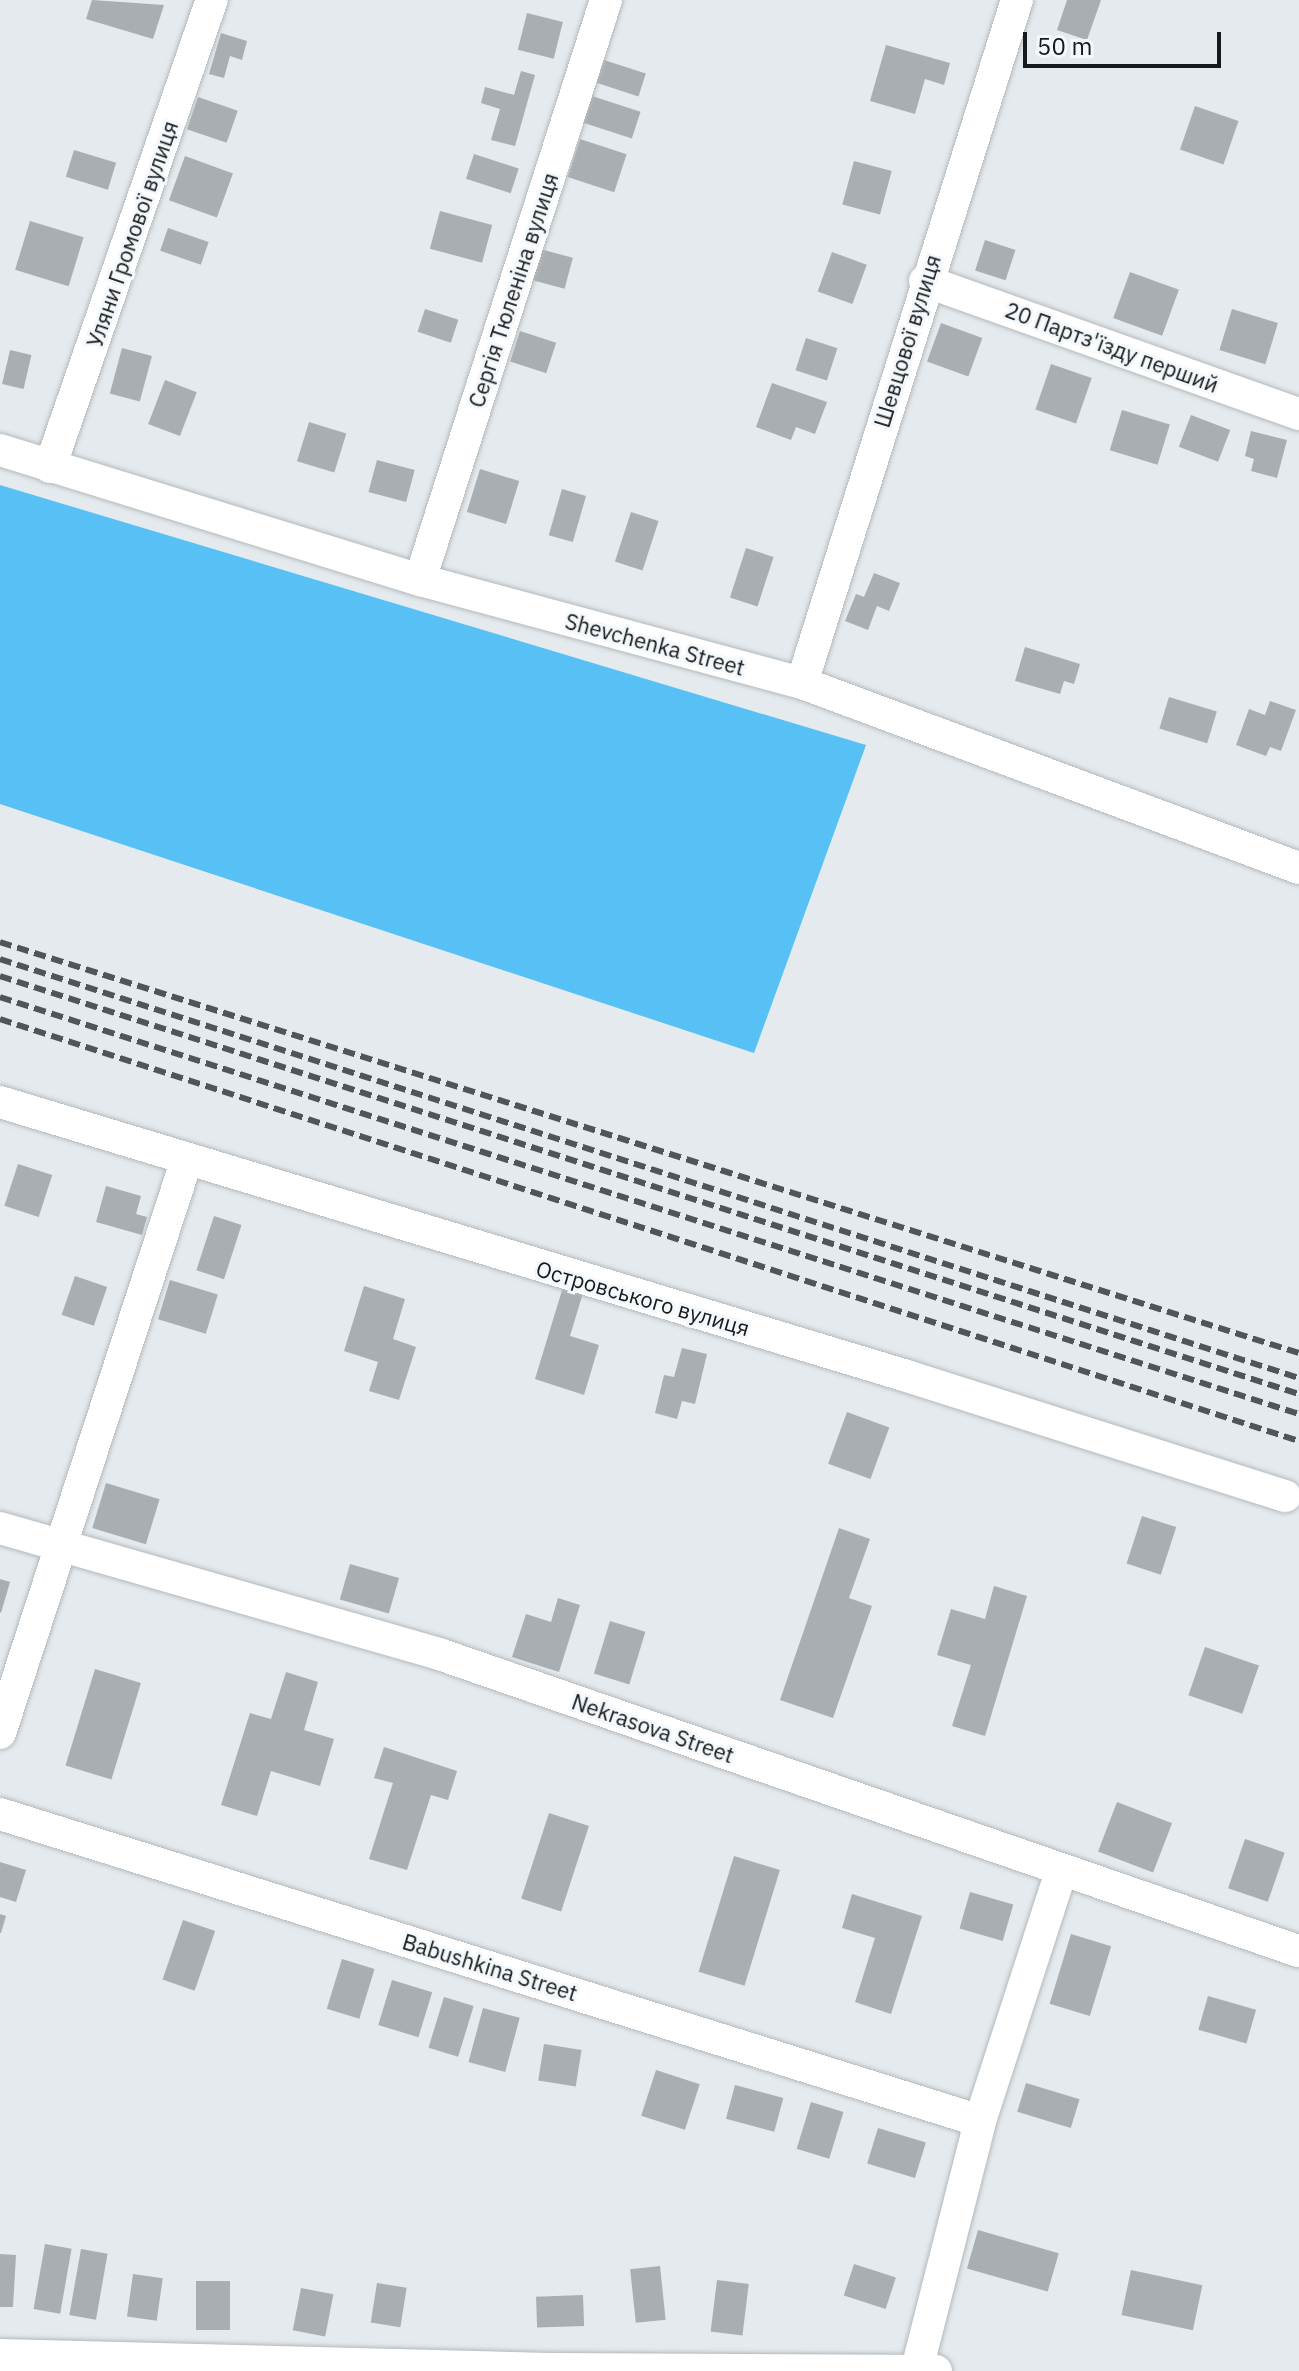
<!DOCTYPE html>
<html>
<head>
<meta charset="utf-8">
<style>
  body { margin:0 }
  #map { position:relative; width:1299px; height:2371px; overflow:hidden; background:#e4eaee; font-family:"IBM Plex Sans",sans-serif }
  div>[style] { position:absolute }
  .forest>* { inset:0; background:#57c1f5 }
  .building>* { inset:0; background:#a8aeb1; transform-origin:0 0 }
  .roads { filter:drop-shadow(0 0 2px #b3b9bc) drop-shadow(0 0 2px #b3b9bc) }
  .street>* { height:32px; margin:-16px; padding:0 16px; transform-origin:16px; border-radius:16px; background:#fff }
  .rail>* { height:6px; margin-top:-3px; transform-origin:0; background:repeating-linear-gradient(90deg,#525557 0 12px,transparent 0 18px) }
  span { translate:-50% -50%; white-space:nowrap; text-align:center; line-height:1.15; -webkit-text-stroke:6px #f2f8fb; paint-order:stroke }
  .street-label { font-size:22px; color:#17191a }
  .scale { position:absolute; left:1023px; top:32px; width:198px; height:36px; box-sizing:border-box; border:4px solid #17191a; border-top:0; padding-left:10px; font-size:24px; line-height:28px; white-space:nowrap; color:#17191a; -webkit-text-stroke:6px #f2f8fb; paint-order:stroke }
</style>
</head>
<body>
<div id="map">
  <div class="forest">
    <div style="clip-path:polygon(0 485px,866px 745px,754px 1053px,0 804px)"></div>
  </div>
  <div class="building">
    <div style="clip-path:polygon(92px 0,164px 5px,153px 39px,86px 19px)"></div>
    <div style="clip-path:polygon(1067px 0,1101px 0,1087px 40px,1057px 30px)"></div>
    <div style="left:527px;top:13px;width:37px;height:38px;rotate:14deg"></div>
    <div style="clip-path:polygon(221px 33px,247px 41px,242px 60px,230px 56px,224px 78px,209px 74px)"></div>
    <div style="clip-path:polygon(886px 45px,950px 63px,944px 85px,925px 79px,915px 114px,870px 101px)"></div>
    <div style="left:604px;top:60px;width:44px;height:24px;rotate:18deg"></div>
    <div style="clip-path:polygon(521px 71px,535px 75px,515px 146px,491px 140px,500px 109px,481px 103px,485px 87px,514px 95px)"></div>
    <div style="left:592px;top:96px;width:51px;height:28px;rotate:18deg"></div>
    <div style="left:198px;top:97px;width:42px;height:34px;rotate:19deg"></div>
    <div style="left:1195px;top:106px;width:46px;height:46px;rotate:19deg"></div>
    <div style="left:580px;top:139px;width:49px;height:40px;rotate:18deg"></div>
    <div style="left:74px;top:150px;width:44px;height:28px;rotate:17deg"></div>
    <div style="left:474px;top:154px;width:47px;height:26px;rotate:18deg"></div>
    <div style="left:185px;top:156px;width:51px;height:47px;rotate:20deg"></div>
    <div style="left:854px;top:161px;width:39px;height:45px;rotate:15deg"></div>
    <div style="left:440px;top:211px;width:54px;height:39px;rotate:15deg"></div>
    <div style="left:30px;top:221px;width:56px;height:51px;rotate:17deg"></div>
    <div style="left:168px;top:228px;width:43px;height:24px;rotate:19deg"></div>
    <div style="left:985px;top:240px;width:32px;height:32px;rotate:18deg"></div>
    <div style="left:540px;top:249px;width:34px;height:32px;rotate:15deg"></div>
    <div style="left:832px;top:252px;width:37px;height:42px;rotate:20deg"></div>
    <div style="left:1130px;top:272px;width:52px;height:49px;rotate:20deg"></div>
    <div style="left:425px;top:309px;width:35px;height:24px;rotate:18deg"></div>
    <div style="left:1232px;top:309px;width:48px;height:43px;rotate:17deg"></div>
    <div style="left:941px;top:323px;width:44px;height:41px;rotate:20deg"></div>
    <div style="left:520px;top:331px;width:38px;height:32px;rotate:18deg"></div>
    <div style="left:806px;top:338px;width:33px;height:34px;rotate:18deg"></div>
    <div style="left:122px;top:348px;width:31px;height:47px;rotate:15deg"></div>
    <div style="left:10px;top:350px;width:22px;height:35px;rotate:13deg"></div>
    <div style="left:1051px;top:364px;width:43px;height:48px;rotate:19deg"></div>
    <div style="left:165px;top:380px;width:34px;height:47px;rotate:21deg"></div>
    <div style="clip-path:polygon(772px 383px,827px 402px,815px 434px,796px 427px,791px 440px,756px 427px)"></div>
    <div style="left:1122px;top:410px;width:50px;height:42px;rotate:17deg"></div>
    <div style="left:1191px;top:415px;width:42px;height:34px;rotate:21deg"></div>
    <div style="left:309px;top:422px;width:39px;height:41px;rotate:17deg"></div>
    <div style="clip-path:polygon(1251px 431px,1287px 440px,1277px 478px,1251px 471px,1254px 459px,1245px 456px)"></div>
    <div style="left:377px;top:460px;width:39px;height:33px;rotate:15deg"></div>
    <div style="left:480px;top:469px;width:41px;height:45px;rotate:17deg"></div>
    <div style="left:562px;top:489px;width:25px;height:48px;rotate:16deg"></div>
    <div style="left:631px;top:512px;width:29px;height:52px;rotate:18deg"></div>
    <div style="left:746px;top:548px;width:29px;height:52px;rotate:18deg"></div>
    <div style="clip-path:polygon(874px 573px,900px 583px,889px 611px,877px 606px,868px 630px,845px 621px,856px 594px,864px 597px)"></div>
    <div style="clip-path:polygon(1025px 647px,1080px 664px,1074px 684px,1064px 681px,1060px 694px,1015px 681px)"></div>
    <div style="left:1169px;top:697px;width:50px;height:33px;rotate:17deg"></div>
    <div style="clip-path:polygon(1270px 701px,1296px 710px,1281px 751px,1270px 747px,1266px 756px,1236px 745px,1249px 709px,1265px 715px)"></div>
    <div style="left:18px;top:1164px;width:36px;height:44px;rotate:18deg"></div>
    <div style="clip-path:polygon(106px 1186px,141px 1196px,136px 1214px,147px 1217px,142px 1235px,96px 1222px)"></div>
    <div style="left:214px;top:1216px;width:29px;height:57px;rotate:18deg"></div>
    <div style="left:75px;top:1276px;width:34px;height:41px;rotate:19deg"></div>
    <div style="left:170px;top:1280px;width:50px;height:41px;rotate:17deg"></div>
    <div style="clip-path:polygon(364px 1286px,405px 1299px,393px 1339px,416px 1347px,399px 1400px,369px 1391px,378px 1362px,344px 1351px)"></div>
    <div style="clip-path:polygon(563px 1287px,583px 1293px,570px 1336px,599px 1345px,584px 1395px,535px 1379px)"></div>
    <div style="clip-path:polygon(682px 1348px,707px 1354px,695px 1404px,682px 1401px,677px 1419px,655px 1413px,664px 1375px,674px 1377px)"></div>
    <div style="left:847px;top:1412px;width:45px;height:55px;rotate:20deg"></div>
    <div style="left:106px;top:1483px;width:56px;height:47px;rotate:17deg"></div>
    <div style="left:1142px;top:1516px;width:36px;height:50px;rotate:18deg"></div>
    <div style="clip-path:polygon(839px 1528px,870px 1539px,849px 1598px,872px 1606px,833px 1718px,780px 1700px)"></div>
    <div style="left:350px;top:1564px;width:51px;height:37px;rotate:16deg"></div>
    <div style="clip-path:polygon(0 1579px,10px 1582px,1px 1613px,0 1612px)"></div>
    <div style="clip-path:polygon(994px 1586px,1027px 1596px,985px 1736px,952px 1726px,971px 1665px,937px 1655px,951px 1609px,985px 1619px)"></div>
    <div style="clip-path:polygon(558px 1598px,580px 1605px,559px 1672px,512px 1657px,526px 1614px,551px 1622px)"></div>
    <div style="left:610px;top:1621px;width:37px;height:55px;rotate:17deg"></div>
    <div style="left:1205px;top:1647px;width:57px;height:51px;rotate:19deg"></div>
    <div style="left:95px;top:1669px;width:48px;height:101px;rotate:17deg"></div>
    <div style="clip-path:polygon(286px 1672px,318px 1682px,304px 1730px,334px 1739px,320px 1786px,271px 1771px,257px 1816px,221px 1805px,250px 1713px,271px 1719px)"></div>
    <div style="clip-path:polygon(384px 1747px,457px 1771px,448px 1800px,431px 1795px,407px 1870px,369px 1859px,393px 1783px,374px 1778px)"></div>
    <div style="left:1117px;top:1802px;width:59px;height:53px;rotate:21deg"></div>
    <div style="left:549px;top:1813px;width:42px;height:90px;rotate:18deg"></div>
    <div style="left:1245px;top:1839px;width:42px;height:52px;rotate:19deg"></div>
    <div style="left:734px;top:1856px;width:48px;height:121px;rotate:17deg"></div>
    <div style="clip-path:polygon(0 1862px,26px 1870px,16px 1902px,0 1897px)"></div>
    <div style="left:970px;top:1892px;width:45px;height:38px;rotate:16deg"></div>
    <div style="clip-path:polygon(852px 1894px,922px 1916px,891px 2014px,855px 2002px,875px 1938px,842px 1928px)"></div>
    <div style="clip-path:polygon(0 1914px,6px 1916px,1px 1933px,0 1933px)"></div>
    <div style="left:183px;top:1920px;width:34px;height:63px;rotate:19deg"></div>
    <div style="left:1071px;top:1934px;width:42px;height:73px;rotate:17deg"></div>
    <div style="left:342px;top:1959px;width:34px;height:52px;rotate:17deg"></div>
    <div style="left:392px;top:1980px;width:42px;height:47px;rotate:17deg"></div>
    <div style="left:1208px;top:1996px;width:50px;height:35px;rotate:16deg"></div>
    <div style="left:444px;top:1997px;width:31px;height:53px;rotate:17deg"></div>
    <div style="left:483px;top:2008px;width:38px;height:56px;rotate:15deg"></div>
    <div style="left:544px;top:2044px;width:38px;height:37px;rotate:9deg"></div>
    <div style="left:656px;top:2070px;width:46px;height:48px;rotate:18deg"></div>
    <div style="left:1026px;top:2083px;width:56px;height:30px;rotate:17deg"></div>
    <div style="left:735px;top:2085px;width:50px;height:35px;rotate:15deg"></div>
    <div style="left:811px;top:2102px;width:34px;height:49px;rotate:17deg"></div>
    <div style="left:878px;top:2128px;width:50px;height:37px;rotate:17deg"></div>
    <div style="left:978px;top:2230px;width:84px;height:40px;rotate:16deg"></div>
    <div style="left:45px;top:2244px;width:27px;height:66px;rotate:10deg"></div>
    <div style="left:81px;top:2249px;width:27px;height:67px;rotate:10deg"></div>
    <div style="clip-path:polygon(0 2254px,16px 2255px,13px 2307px,0 2307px)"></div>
    <div style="left:854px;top:2264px;width:44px;height:33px;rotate:18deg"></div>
    <div style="left:660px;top:2266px;width:54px;height:30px;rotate:84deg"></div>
    <div style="left:1131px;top:2270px;width:73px;height:46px;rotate:12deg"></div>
    <div style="left:133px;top:2274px;width:30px;height:43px;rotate:8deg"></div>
    <div style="left:717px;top:2280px;width:32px;height:52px;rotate:7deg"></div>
    <div style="left:196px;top:2281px;width:34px;height:49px"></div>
    <div style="left:377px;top:2283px;width:30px;height:40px;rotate:9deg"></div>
    <div style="left:301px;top:2288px;width:33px;height:43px;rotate:11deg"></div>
    <div style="left:583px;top:2295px;width:31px;height:47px;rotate:88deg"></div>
  </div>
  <div class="roads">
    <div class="street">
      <div style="left:925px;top:281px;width:397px;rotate:19.6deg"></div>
      <div style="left:0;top:450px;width:440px;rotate:17.2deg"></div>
      <div style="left:420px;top:580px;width:396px;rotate:15.1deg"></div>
      <div style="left:802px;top:683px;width:530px;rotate:20.42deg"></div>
      <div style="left:50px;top:467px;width:494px;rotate:-70.9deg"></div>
      <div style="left:420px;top:580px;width:609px;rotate:-72.22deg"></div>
      <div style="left:802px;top:683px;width:716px;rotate:-72.53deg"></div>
      <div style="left:0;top:1102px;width:947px;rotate:16.81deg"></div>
      <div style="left:907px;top:1376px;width:397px;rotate:17.6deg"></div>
      <div style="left:0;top:1528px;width:457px;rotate:16deg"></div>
      <div style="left:439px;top:1654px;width:909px;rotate:19.07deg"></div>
      <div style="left:0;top:1733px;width:601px;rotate:-71.96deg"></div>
      <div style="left:0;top:1814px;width:1027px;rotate:17.39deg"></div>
      <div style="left:0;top:2355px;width:549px;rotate:1.46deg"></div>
      <div style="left:549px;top:2369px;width:387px;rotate:0.3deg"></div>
      <div style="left:917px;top:2369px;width:256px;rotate:-75.7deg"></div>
      <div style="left:980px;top:2121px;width:263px;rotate:-72deg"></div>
    </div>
  </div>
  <div class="rail">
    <div style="left:0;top:942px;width:1362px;rotate:17.56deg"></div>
    <div style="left:0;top:959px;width:1365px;rotate:17.88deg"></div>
    <div style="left:0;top:976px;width:1365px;rotate:17.84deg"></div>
    <div style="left:0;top:997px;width:1364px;rotate:17.8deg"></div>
    <div style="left:0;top:1019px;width:1366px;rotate:18deg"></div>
  </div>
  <div class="street-label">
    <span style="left:132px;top:234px;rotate:-71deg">Уляни Громової вулиця</span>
    <span style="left:513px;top:290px;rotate:-72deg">Сергія Тюленіна вулиця</span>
    <span style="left:907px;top:341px;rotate:-73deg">Шевцової вулиця</span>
    <span style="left:1112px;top:347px;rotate:20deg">20 Партз'їзду перший</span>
    <span style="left:655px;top:644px;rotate:15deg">Shevchenka Street</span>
    <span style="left:643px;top:1298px;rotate:16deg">Островського вулиця</span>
    <span style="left:653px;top:1728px;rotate:19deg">Nekrasova Street</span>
    <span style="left:490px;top:1967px;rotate:17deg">Babushkina Street</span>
  </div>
  <div class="scale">50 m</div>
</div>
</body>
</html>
